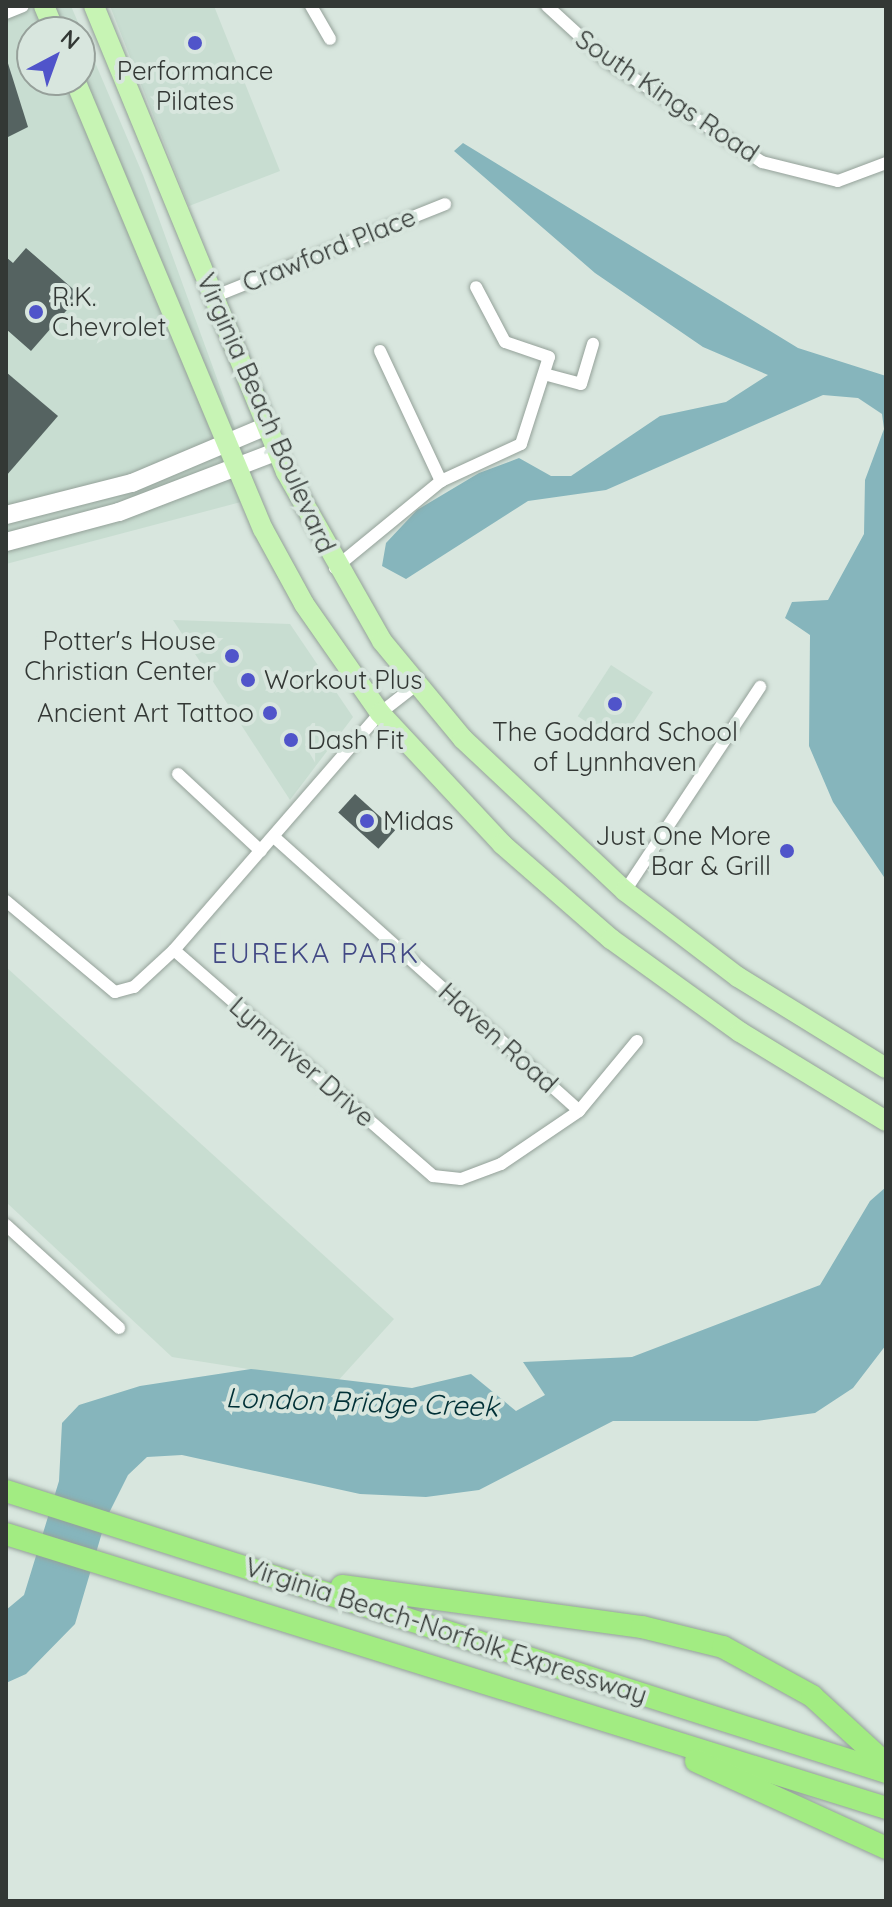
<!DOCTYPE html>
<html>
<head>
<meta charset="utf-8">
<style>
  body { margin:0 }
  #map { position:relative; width:892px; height:1907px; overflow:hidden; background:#d8e6de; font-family:Quicksand,sans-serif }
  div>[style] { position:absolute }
  .built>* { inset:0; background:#c8ddd1; transform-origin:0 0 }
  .water>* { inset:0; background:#86b5bc }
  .building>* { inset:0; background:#556361; transform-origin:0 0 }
  .roads { filter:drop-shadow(0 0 2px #94a199) drop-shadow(0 0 2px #94a199) }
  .minor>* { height:12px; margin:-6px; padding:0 6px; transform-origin:6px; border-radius:6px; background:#fff }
  .secondary>* { height:18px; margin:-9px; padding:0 9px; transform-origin:9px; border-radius:9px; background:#fff }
  .primary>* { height:20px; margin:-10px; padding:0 10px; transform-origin:10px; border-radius:10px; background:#c7f4b4 }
  .motorway>* { height:22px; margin:-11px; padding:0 11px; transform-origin:11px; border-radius:11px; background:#a2ec82 }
  .dots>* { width:22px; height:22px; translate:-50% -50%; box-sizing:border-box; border:4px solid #d8e6de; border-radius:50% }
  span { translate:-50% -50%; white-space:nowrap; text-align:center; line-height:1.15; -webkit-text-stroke:8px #d8e6de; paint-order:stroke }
  .poi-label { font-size:26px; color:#333835 }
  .left { translate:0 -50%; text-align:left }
  .right { translate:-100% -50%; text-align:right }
  .street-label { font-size:26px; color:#333835 }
  .neighbourhood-label { font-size:28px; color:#424985; letter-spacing:2px }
  .water-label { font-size:28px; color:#003036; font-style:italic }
  .frame { position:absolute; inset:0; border:8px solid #333835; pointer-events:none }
  .north { position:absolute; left:16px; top:16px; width:80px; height:80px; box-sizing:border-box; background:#d8e6de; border:2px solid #96a09a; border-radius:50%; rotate:41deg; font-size:22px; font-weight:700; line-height:32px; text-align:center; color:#333835 }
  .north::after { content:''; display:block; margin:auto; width:28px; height:36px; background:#5054ca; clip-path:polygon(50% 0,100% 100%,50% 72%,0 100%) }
</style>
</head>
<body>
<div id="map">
  <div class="built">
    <div style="clip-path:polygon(evenodd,6px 6px,71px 6px,143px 175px,260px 497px,6px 564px,6px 6px,32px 32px,80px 32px,80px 80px,32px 80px,32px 32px)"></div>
    <div style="clip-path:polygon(110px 6px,214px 6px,280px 171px,189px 206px)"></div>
    <div style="clip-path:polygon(173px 620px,290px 624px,353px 717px,290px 800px)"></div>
    <div style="left:611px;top:665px;width:50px;height:61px;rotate:33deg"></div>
    <div style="clip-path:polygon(6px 967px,394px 1319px,336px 1383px,172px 1357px,6px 1202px)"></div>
  </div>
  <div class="water">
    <div style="clip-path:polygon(463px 143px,798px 348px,886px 376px,886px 880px,833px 802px,809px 746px,810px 635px,785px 618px,792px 602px,828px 600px,864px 534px,865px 480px,884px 429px,882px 414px,858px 398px,823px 395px,606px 490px,528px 501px,406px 579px,382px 566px,386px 543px,417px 510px,479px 473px,519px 458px,551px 476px,571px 476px,660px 416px,726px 402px,768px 375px,703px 347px,595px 273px,454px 151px)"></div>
    <div style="clip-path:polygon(886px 1187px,886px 1345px,853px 1388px,815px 1413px,757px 1421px,613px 1421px,479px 1490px,426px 1497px,360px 1494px,182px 1455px,147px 1457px,128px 1475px,106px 1519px,75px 1624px,26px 1674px,6px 1683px,6px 1610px,24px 1595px,59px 1481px,62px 1423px,79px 1405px,140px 1386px,251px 1369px,412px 1388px,471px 1374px,516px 1411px,545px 1395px,523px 1362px,632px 1357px,820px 1285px,870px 1201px)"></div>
  </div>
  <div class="building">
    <div style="clip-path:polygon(6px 57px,28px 127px,6px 138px)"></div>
    <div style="clip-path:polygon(26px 248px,80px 295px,31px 351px,6px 329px,6px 257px,13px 263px)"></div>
    <div style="clip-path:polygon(6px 372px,58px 416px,6px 476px)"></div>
    <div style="left:355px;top:794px;width:54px;height:25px;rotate:42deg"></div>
  </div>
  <div class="roads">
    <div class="minor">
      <div style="left:311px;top:6px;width:38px;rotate:60deg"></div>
      <div style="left:547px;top:6px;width:81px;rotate:42.5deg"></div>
      <div style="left:607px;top:61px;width:185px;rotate:33.1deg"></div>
      <div style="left:762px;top:162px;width:78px;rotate:14deg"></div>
      <div style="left:838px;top:181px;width:51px;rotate:-20.6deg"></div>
      <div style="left:6px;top:13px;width:18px;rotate:-22deg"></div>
      <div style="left:213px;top:297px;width:250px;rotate:-21.8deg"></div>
      <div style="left:380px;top:351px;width:144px;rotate:64.9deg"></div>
      <div style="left:544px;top:374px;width:38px;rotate:15deg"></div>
      <div style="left:581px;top:384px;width:42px;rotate:-73.3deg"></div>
      <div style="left:335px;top:568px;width:137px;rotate:-39.4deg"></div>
      <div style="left:441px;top:481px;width:88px;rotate:-24.8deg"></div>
      <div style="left:521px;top:444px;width:91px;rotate:-72.2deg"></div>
      <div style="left:549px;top:357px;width:46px;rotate:-161.2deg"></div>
      <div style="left:505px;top:342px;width:62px;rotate:-117.8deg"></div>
      <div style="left:178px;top:774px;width:113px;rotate:42.9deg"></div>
      <div style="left:274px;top:837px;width:410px;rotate:41.9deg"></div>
      <div style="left:625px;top:891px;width:245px;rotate:-56.5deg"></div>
      <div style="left:6px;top:901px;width:142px;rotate:39.9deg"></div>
      <div style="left:115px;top:992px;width:20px;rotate:-15deg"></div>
      <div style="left:134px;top:987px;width:54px;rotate:-42.8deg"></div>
      <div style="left:174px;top:950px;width:344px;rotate:41.1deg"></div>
      <div style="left:433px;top:1176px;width:28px;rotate:6deg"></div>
      <div style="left:461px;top:1179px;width:43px;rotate:-20.6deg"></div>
      <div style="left:501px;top:1164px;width:94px;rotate:-34.2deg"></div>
      <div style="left:579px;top:1111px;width:91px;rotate:-50.4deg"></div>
      <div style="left:174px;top:950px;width:314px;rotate:-49deg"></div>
      <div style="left:380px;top:713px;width:46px;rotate:-37.9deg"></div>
      <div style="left:6px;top:1225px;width:153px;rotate:42.3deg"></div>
    </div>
    <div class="secondary">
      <div style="left:6px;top:515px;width:130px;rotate:-14.3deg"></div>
      <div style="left:132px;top:483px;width:147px;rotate:-22.9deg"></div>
      <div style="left:6px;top:542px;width:117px;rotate:-14.9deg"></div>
      <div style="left:119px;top:512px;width:170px;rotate:-21deg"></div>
    </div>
    <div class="primary">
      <div style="left:44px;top:6px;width:28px;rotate:67deg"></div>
      <div style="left:94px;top:6px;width:504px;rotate:67.61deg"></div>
      <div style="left:286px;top:472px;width:194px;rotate:60.4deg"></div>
      <div style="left:382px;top:641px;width:127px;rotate:50.4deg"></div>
      <div style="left:463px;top:739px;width:222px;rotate:43.2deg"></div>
      <div style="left:625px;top:891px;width:142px;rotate:37.3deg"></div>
      <div style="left:738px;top:977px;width:174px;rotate:31.6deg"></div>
      <div style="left:75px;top:80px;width:487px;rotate:67.3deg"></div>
      <div style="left:263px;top:529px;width:85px;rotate:61.3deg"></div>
      <div style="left:304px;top:604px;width:133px;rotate:55.1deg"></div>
      <div style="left:380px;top:713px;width:179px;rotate:47deg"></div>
      <div style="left:502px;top:844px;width:145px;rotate:41.1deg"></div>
      <div style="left:611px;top:939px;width:159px;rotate:35.8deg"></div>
      <div style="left:740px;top:1032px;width:171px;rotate:31.4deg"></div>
    </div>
    <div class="motorway">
      <div style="left:6px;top:1491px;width:924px;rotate:17.71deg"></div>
      <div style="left:6px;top:1534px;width:922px;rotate:17.29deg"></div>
      <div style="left:342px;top:1586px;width:303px;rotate:7.8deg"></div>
      <div style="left:642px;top:1627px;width:83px;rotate:13.9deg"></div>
      <div style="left:723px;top:1647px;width:102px;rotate:28.8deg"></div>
      <div style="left:812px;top:1696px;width:100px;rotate:42.6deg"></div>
      <div style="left:696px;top:1761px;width:209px;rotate:24.6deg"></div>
    </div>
  </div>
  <div class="dots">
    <div style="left:195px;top:43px;background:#5054ca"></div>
    <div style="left:36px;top:312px;background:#5054ca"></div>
    <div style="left:232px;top:656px;background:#5054ca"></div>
    <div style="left:248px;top:680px;background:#5054ca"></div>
    <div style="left:615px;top:704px;background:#5054ca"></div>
    <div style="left:270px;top:713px;background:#5054ca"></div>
    <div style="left:291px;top:740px;background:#5054ca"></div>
    <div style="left:367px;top:821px;background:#5054ca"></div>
    <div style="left:787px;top:851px;background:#5054ca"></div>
  </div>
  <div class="poi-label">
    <span style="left:195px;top:86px">Performance<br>Pilates</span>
    <span class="left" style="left:52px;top:312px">R.K.<br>Chevrolet</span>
    <span class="right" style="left:216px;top:656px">Potter's House<br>Christian Center</span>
    <span class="left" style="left:264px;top:680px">Workout Plus</span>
    <span class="right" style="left:254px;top:713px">Ancient Art Tattoo</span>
    <span style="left:615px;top:747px">The Goddard School<br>of Lynnhaven</span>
    <span class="left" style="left:307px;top:740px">Dash Fit</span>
    <span class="left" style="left:383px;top:821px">Midas</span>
    <span class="right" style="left:771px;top:851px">Just One More<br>Bar &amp; Grill</span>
  </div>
  <div class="street-label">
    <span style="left:667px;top:96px;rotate:34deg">South Kings Road</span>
    <span style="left:329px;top:250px;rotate:-22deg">Crawford Place</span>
    <span style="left:266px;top:413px;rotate:66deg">Virginia Beach Boulevard</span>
    <span style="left:498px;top:1038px;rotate:42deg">Haven Road</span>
    <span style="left:302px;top:1062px;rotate:41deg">Lynnriver Drive</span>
    <span style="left:446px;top:1631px;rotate:18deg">Virginia Beach-Norfolk Expressway</span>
  </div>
  <div class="neighbourhood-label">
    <span style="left:316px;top:953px">EUREKA PARK</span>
  </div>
  <div class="water-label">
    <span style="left:362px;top:1402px;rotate:2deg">London Bridge Creek</span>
  </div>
  <div class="frame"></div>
  <div class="north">N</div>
</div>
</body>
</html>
